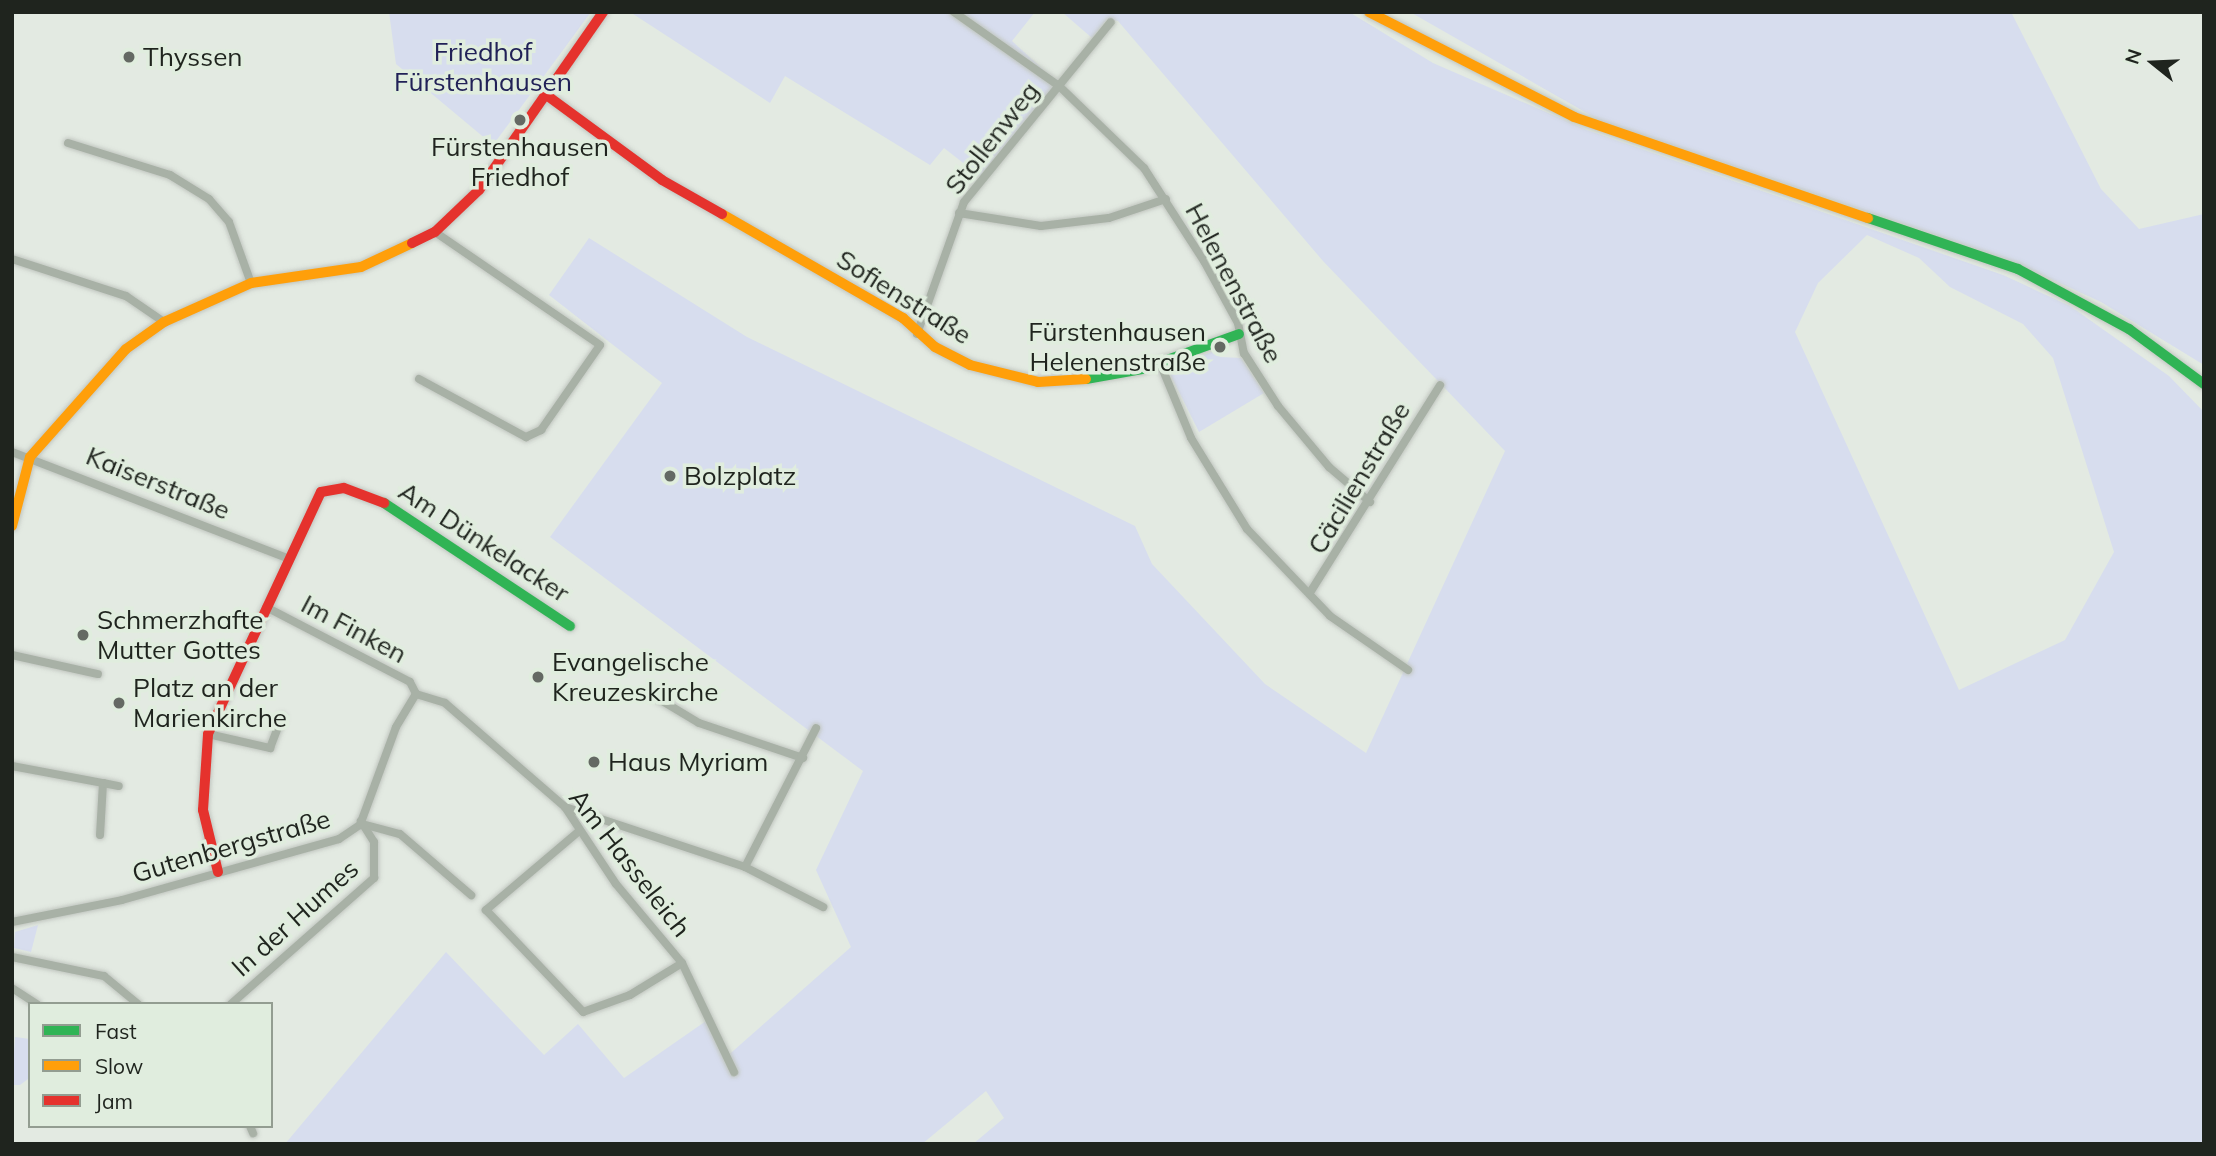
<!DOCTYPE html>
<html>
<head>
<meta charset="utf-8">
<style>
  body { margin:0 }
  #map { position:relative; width:2216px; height:1156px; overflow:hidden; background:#e3eae2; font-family:Mulish,sans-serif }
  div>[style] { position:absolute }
  .green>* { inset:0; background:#d7ddee }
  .roads { filter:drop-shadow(0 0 2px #c1c6c0) drop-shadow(0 0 2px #c1c6c0) }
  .street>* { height:8px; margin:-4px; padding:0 4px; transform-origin:4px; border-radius:4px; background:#a8b1a6 }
  .fast>* { height:10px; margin:-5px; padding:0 5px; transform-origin:5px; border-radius:5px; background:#30b455 }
  .slow>* { height:10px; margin:-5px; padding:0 5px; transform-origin:5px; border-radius:5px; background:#ff9f0a }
  .jam>* { height:10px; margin:-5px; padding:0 5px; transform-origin:5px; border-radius:5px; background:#e5322d }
  .dots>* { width:19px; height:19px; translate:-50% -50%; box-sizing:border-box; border:4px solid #e0edde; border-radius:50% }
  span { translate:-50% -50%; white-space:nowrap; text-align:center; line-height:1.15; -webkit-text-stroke:7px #e0edde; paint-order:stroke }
  .park-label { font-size:26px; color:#212157 }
  .poi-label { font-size:26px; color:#1f241e }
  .left { translate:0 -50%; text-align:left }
  .right { translate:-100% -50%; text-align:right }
  .street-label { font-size:26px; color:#1f241e }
  .frame { position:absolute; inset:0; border:14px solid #1f241e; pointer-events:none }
  .legend { position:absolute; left:28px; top:1002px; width:245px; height:126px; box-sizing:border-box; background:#e0edde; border:2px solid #939d91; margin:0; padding:9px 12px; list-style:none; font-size:21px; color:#1f241e }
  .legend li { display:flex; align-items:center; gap:14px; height:35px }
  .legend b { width:35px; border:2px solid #939d91 }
  .north { position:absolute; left:2118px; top:28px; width:70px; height:70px; -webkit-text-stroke:5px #e0edde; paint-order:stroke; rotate:288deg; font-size:19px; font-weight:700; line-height:28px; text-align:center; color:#1f241e }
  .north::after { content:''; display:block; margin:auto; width:24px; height:32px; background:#1f241e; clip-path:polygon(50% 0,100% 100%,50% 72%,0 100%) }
</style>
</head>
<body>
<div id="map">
  <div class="green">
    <div style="clip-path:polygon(389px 12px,591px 12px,493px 145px,396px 64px)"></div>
    <div style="clip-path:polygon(630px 12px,1035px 12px,1012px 41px,1057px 82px,980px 176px,944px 148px,930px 165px,785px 76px,770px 103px)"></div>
    <div style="clip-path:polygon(evenodd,1062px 12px,1349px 12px,1433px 63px,1587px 130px,2003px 275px,2070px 306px,2169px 376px,2204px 412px,2204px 1144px,973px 1144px,1004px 1118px,986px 1091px,922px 1144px,285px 1144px,446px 952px,544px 1055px,578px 1024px,624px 1078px,706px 1021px,724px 1059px,851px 947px,816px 870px,863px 771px,550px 537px,662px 383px,549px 295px,589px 238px,747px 337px,1135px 526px,1152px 564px,1265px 684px,1366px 753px,1505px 451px,1323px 261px,1118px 21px,1107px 19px,1092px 38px,1062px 12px,1867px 235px,1919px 258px,1950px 287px,2023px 324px,2053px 358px,2114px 552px,2065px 640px,1959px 690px,1795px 332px,1818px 283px,1867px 235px)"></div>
    <div style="clip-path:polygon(1410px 12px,2011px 12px,2101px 189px,2139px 229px,2204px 214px,2204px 365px,2101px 302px,2012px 261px,1599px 120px)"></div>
    <div style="clip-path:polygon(1217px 350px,1220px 357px,1241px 358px,1264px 393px,1199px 432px,1167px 368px)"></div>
    <div style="clip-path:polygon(38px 925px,31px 952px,14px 948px,15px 932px)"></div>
    <div style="clip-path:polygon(15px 1037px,30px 1039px,28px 1079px,20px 1085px,12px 1085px)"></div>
  </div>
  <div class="roads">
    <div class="street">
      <div style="left:954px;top:12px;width:128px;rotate:35.2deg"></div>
      <div style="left:1059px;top:86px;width:118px;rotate:44deg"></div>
      <div style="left:1144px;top:168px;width:111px;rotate:57.2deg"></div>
      <div style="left:1204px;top:261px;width:71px;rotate:61.3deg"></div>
      <div style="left:1238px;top:323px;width:31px;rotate:79deg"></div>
      <div style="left:1244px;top:353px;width:63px;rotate:57.3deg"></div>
      <div style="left:1278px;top:406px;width:80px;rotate:50.1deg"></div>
      <div style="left:1329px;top:467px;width:54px;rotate:40.5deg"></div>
      <div style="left:68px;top:143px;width:107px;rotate:17.4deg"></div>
      <div style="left:170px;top:175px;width:46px;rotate:31.6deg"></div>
      <div style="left:209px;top:199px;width:30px;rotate:49deg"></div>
      <div style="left:229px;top:222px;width:65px;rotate:70.2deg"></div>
      <div style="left:959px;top:213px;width:83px;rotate:9deg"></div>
      <div style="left:1041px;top:226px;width:68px;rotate:-6.7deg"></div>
      <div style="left:1109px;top:218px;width:60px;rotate:-18.4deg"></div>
      <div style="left:12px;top:259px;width:120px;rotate:18deg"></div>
      <div style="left:126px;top:296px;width:46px;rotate:34.4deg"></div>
      <div style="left:917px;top:334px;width:140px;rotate:-70.4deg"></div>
      <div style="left:964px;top:202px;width:232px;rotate:-50.8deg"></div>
      <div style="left:1160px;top:363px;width:81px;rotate:67.5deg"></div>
      <div style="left:1191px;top:438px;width:107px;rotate:58.4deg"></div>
      <div style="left:1247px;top:529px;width:120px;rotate:46.3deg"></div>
      <div style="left:1330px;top:616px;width:95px;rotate:34.7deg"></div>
      <div style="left:419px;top:379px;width:122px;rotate:28.5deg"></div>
      <div style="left:526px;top:437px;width:17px;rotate:-25deg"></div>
      <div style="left:541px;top:430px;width:103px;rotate:-55.2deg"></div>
      <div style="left:600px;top:345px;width:200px;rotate:-145.6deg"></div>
      <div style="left:12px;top:452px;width:294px;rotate:21.1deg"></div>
      <div style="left:1311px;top:591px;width:243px;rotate:-57.9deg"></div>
      <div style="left:266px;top:607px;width:162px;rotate:27.5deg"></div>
      <div style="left:410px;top:682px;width:13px;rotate:63deg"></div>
      <div style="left:12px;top:655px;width:88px;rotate:12.5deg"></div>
      <div style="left:649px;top:693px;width:58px;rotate:31deg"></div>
      <div style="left:699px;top:723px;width:110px;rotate:18.6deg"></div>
      <div style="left:416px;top:694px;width:30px;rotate:17deg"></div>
      <div style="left:445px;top:703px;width:159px;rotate:40.9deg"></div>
      <div style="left:565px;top:807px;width:92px;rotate:56.5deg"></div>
      <div style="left:616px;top:884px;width:103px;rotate:50.1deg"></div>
      <div style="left:682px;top:963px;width:121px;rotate:64.5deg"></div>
      <div style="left:208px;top:734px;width:64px;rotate:12.7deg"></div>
      <div style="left:270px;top:748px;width:33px;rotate:-69deg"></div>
      <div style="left:12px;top:766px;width:93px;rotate:10.6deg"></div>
      <div style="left:103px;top:783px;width:52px;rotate:93.3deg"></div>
      <div style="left:103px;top:783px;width:16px;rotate:11deg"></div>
      <div style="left:565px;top:807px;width:190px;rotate:18.4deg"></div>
      <div style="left:745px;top:867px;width:88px;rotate:27.1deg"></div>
      <div style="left:366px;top:825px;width:35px;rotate:15deg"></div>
      <div style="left:400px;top:834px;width:94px;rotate:40.7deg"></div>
      <div style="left:578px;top:832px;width:121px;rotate:139.7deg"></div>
      <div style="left:486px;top:910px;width:141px;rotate:46.4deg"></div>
      <div style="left:583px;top:1012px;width:50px;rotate:-19.9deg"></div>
      <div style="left:630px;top:995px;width:61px;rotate:-31.6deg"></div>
      <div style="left:745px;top:867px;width:156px;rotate:-62.9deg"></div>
      <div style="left:12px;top:922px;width:112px;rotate:-11.3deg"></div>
      <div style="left:122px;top:900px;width:225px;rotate:-15.7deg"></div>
      <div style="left:339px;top:839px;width:25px;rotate:-34deg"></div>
      <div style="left:360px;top:825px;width:104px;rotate:-69.8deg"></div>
      <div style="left:396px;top:727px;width:39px;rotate:-59deg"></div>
      <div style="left:12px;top:957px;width:94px;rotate:11.7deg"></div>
      <div style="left:104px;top:976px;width:44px;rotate:39.5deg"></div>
      <div style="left:12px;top:988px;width:30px;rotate:33deg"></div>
      <div style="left:231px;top:1004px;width:191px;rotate:-41.4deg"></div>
      <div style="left:374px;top:878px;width:36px;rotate:-90deg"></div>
      <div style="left:374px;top:842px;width:25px;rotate:-122deg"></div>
      <div style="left:250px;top:1126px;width:8px;rotate:67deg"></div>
    </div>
    <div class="fast">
      <div style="left:1868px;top:218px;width:158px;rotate:18.8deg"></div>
      <div style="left:2018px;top:269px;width:126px;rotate:28.4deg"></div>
      <div style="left:2129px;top:329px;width:93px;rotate:36.3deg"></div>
      <div style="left:1086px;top:379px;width:57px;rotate:-10.1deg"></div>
      <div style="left:1142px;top:369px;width:103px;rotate:-19.8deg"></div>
      <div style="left:384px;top:503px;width:223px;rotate:33.5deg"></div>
    </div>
    <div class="slow">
      <div style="left:1369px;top:12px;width:230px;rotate:27.1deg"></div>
      <div style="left:1574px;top:117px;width:311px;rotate:19deg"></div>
      <div style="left:722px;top:214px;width:209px;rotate:29.9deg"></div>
      <div style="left:903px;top:318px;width:43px;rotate:42.2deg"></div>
      <div style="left:935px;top:347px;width:39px;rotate:27deg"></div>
      <div style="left:970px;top:365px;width:70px;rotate:14deg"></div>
      <div style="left:1038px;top:382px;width:48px;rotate:-3.6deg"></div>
      <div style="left:12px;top:526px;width:71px;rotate:-75.4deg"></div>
      <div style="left:30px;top:457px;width:144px;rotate:-48.4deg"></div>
      <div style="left:126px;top:349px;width:47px;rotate:-35.4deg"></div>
      <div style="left:164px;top:322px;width:95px;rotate:-24.1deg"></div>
      <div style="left:251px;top:283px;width:111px;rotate:-8.3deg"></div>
      <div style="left:361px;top:267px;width:56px;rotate:-25.2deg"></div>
    </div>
    <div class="jam">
      <div style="left:545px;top:94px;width:145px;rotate:36.3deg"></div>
      <div style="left:662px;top:180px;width:69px;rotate:29.5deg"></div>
      <div style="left:412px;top:243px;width:25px;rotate:-26deg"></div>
      <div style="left:435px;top:232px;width:61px;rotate:-43.7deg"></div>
      <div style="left:479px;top:190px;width:217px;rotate:-55.1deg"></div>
      <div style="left:218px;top:872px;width:64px;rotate:-103.6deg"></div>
      <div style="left:203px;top:810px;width:76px;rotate:-86.2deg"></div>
      <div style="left:208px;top:734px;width:267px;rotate:-65deg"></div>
      <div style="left:321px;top:492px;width:23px;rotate:-10deg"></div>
      <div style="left:344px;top:488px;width:43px;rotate:20.6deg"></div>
    </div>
  </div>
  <div class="dots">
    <div style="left:129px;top:57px;background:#646963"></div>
    <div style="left:520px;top:120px;background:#646963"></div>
    <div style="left:1220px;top:347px;background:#646963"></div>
    <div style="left:670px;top:476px;background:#646963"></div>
    <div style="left:83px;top:635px;background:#646963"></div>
    <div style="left:538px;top:677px;background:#646963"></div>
    <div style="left:119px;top:703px;background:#646963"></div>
    <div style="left:594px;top:762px;background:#646963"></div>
  </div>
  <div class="park-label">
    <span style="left:483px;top:67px">Friedhof<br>Fürstenhausen</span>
  </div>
  <div class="poi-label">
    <span class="left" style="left:143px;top:57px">Thyssen</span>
    <span style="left:520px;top:162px">Fürstenhausen<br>Friedhof</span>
    <span class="right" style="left:1206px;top:347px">Fürstenhausen<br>Helenenstraße</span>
    <span class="left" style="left:684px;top:476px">Bolzplatz</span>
    <span class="left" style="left:97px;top:635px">Schmerzhafte<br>Mutter Gottes</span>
    <span class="left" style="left:552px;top:677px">Evangelische<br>Kreuzeskirche</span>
    <span class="left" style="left:133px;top:703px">Platz an der<br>Marienkirche</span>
    <span class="left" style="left:608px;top:762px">Haus Myriam</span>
  </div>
  <div class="street-label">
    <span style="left:992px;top:138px;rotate:-52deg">Stollenweg</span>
    <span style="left:1234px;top:283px;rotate:62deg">Helenenstraße</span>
    <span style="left:904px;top:297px;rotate:32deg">Sofienstraße</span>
    <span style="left:1359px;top:478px;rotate:-59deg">Cäcilienstraße</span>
    <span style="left:158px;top:483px;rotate:22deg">Kaiserstraße</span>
    <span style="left:484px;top:542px;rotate:33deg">Am Dünkelacker</span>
    <span style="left:354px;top:629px;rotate:28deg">Im Finken</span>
    <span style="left:231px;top:846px;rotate:-16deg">Gutenbergstraße</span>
    <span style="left:630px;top:863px;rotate:52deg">Am Hasseleich</span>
    <span style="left:295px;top:918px;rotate:-42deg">In der Humes</span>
  </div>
  <div class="frame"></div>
  <ul class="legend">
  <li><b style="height:9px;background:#30b455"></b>Fast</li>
  <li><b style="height:9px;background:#ff9f0a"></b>Slow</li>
  <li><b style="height:9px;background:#e5322d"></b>Jam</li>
  </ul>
  <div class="north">N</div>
</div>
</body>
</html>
